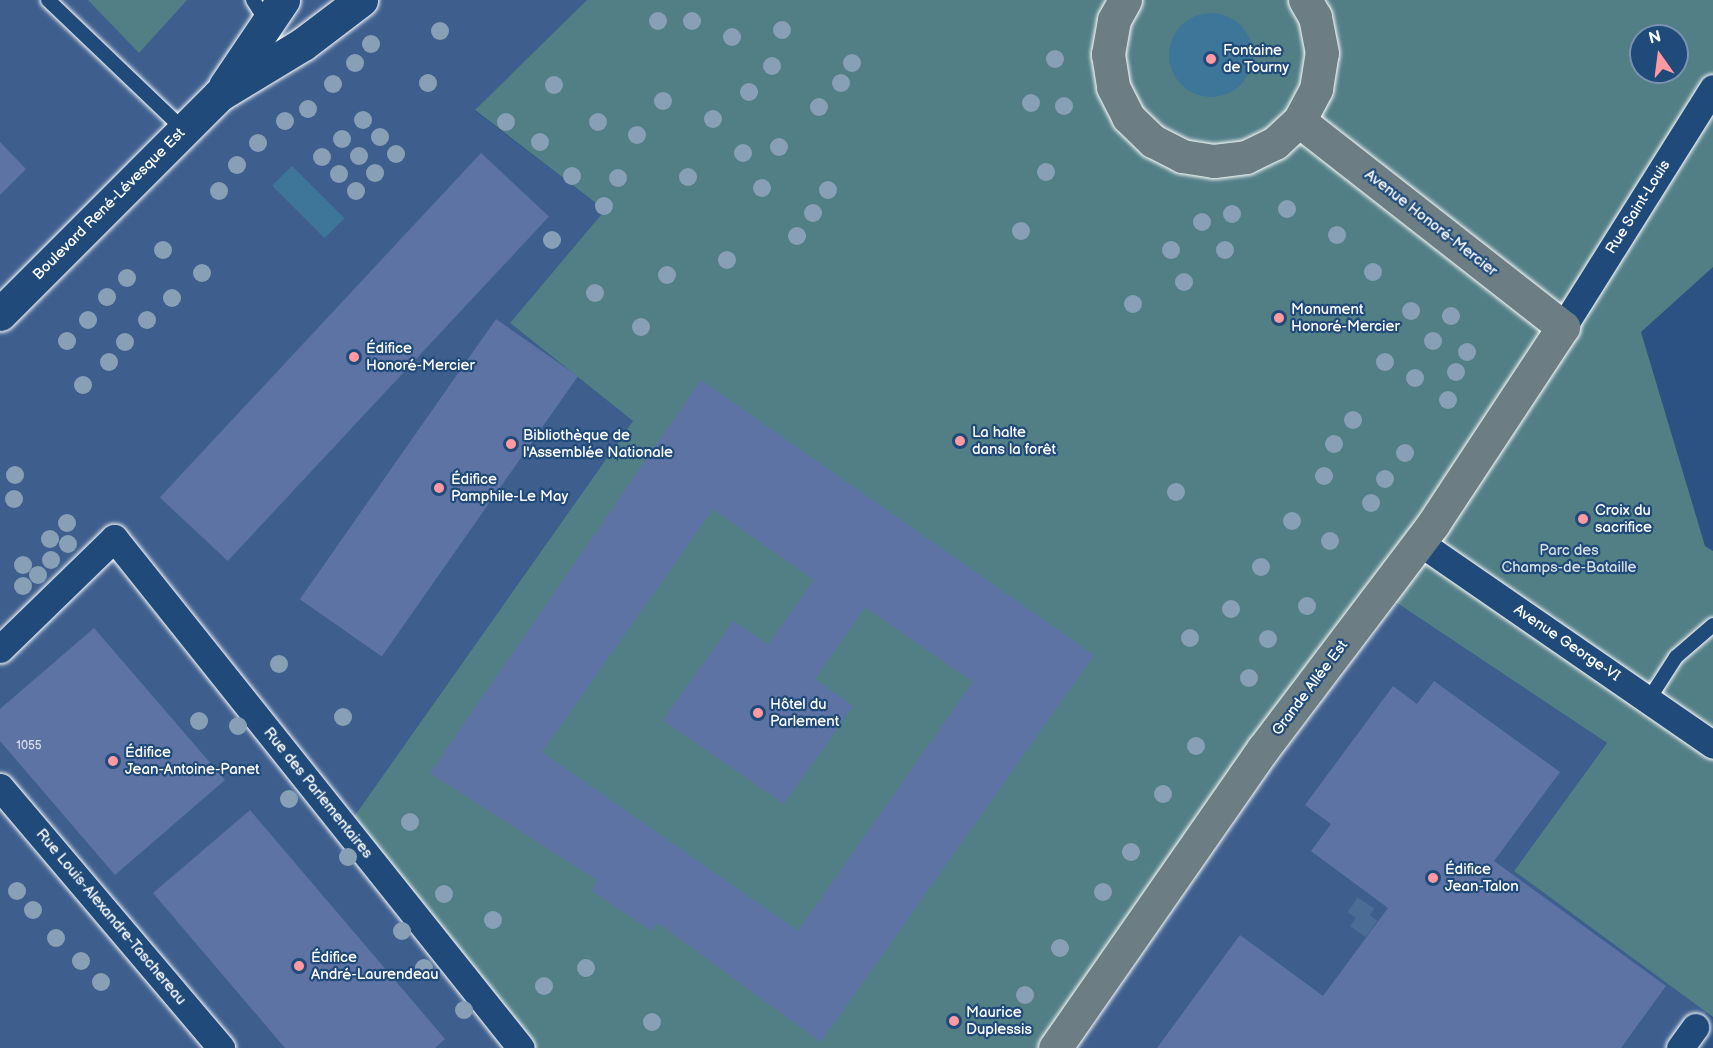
<!DOCTYPE html>
<html>
<head>
<meta charset="utf-8">
<style>
  body { margin:0 }
  #map { position:relative; width:1713px; height:1048px; overflow:hidden; background:#2b5282; font-family:"Balsamiq Sans",sans-serif }
  div>[style] { position:absolute }
  .built>* { inset:0; background:#3e5f8e }
  .green>* { inset:0; background:#527e86 }
  .water>* { inset:0; background:#3e769a; transform-origin:0 0 }
  .round { border-radius:50% }
  .building>* { inset:0; background:#5c73a4; transform-origin:0 0 }
  .pedestrian-tunnel>* { height:20px; margin-top:-10px; transform-origin:0; background:repeating-linear-gradient(90deg,#4b6c95 0 20px,transparent 0 30px) }
  .roads { filter:drop-shadow(0 0 2px #fff) drop-shadow(0 0 2px #fff) }
  .service>* { height:14px; margin:-7px; padding:0 7px; transform-origin:7px; border-radius:7px; background:#1f4a7a }
  .minor>* { height:27px; margin:-13.5px; padding:0 13.5px; transform-origin:13.5px; border-radius:13.5px; background:#1f4a7a }
  .secondary>* { height:33px; margin:-16.5px; padding:0 16.5px; transform-origin:16.5px; border-radius:16.5px; background:#1f4a7a }
  .primary>* { height:33px; margin:-16.5px; padding:0 16.5px; transform-origin:16.5px; border-radius:16.5px; background:#6c7e84 }
  .trees>* { width:18px; height:18px; margin:-9px; border-radius:50%; background:#88a0b6 }
  .dots>* { width:16px; height:16px; translate:-50% -50%; box-sizing:border-box; border:3px solid #1f4a7a; border-radius:50% }
  span { translate:-50% -50%; white-space:nowrap; text-align:center; line-height:1.15; -webkit-text-stroke:4.5px #1f4a7a; paint-order:stroke }
  .number-label { font-size:12px; color:#d6dce8 }
  .number-label span { -webkit-text-stroke-width:0 }
  .poi-label { font-size:15px; color:#fff }
  .left { translate:0 -50%; text-align:left }
  .street-label { font-size:15px; color:#fff }
  .park-label { font-size:15px; color:#d4dfe1 }
  .north { position:absolute; left:1629px; top:24px; width:60px; height:60px; box-sizing:border-box; background:#1f4a7a; border:2px solid #7992af; border-radius:50%; rotate:346deg; font-size:16px; font-weight:700; line-height:24px; text-align:center; color:#fff }
  .north::after { content:''; display:block; margin:auto; width:21px; height:27px; background:#ff9aa2; clip-path:polygon(50% 0,100% 100%,50% 72%,0 100%) }
</style>
</head>
<body>
<div id="map">
  <div class="built">
    <div style="clip-path:polygon(0 0,587px 0,475px 111px,605px 210px,510px 323px,633px 421px,346px 828px,521px 1048px,0 1048px)"></div>
    <div style="clip-path:polygon(1382px 593px,1607px 743px,1514px 871px,1707px 1012px,1680px 1048px,1055px 1048px)"></div>
  </div>
  <div class="green">
    <div style="clip-path:polygon(88px 0,187px 0,139px 53px)"></div>
    <div style="clip-path:polygon(evenodd,587px 0,1713px 0,1713px 267px,1641px 332px,1705px 546px,1713px 551px,1713px 1017px,1514px 871px,1607px 743px,1382px 593px,1055px 1048px,521px 1048px,346px 828px,633px 421px,510px 323px,605px 210px,475px 110px,587px 0,1641px 36px,1677px 36px,1677px 72px,1641px 72px,1641px 36px)"></div>
  </div>
  <div class="water">
    <div class="round" style="left:1169px;top:13px;width:84px;height:84px"></div>
    <div style="left:292px;top:166px;width:74px;height:28px;rotate:45deg"></div>
  </div>
  <div class="building">
    <div style="clip-path:polygon(0 142px,26px 169px,0 195px)"></div>
    <div style="left:481px;top:153px;width:93px;height:471px;rotate:43deg"></div>
    <div style="left:496px;top:319px;width:100px;height:342px;rotate:35deg"></div>
    <div style="clip-path:polygon(evenodd,701px 380px,1094px 655px,821px 1042px,658px 923px,652px 931px,592px 891px,597px 880px,430px 773px,701px 380px,713px 509px,814px 580px,768px 645px,734px 621px,663px 720px,784px 804px,853px 706px,815px 679px,865px 607px,973px 682px,798px 931px,542px 752px,713px 509px)"></div>
    <div style="clip-path:polygon(94px 628px,225px 780px,115px 875px,0 741px,0 709px)"></div>
    <div style="clip-path:polygon(1434px 681px,1560px 772px,1494px 861px,1666px 986px,1621px 1048px,1157px 1048px,1240px 935px,1323px 996px,1388px 908px,1311px 851px,1331px 824px,1305px 805px,1393px 686px,1417px 704px)"></div>
    <div style="clip-path:polygon(250px 810px,445px 1039px,435px 1048px,285px 1048px,153px 893px)"></div>
  </div>
  <div class="pedestrian-tunnel">
    <div style="left:1366px;top:903px;width:18px;rotate:124deg"></div>
    <div style="left:1356px;top:918px;width:19px;rotate:35deg"></div>
  </div>
  <div class="roads">
    <div class="service">
      <div style="left:48px;top:0;width:187px;rotate:43.7deg"></div>
      <div style="left:253px;top:0;width:26px;rotate:58deg"></div>
      <div style="left:1649px;top:699px;width:50px;rotate:-57.3deg"></div>
      <div style="left:1676px;top:657px;width:49px;rotate:-40.9deg"></div>
    </div>
    <div class="minor">
      <div style="left:1563px;top:327px;width:282px;rotate:-57.9deg"></div>
      <div style="left:1419px;top:542px;width:357px;rotate:34.6deg"></div>
      <div style="left:0;top:649px;width:159px;rotate:-44.2deg"></div>
      <div style="left:114px;top:538px;width:652px;rotate:51.41deg"></div>
      <div style="left:0;top:787px;width:342px;rotate:49.7deg"></div>
      <div style="left:1680px;top:1048px;width:26px;rotate:-54deg"></div>
    </div>
    <div class="secondary">
      <div style="left:225px;top:86px;width:104px;rotate:-56deg"></div>
      <div style="left:0;top:314px;width:310px;rotate:-45deg"></div>
      <div style="left:219px;top:95px;width:98px;rotate:-31.3deg"></div>
      <div style="left:303px;top:44px;width:73px;rotate:-37.2deg"></div>
    </div>
    <div class="primary">
      <div style="left:1125px;top:0;width:23px;rotate:119deg"></div>
      <div style="left:1114px;top:20px;width:35px;rotate:100deg"></div>
      <div style="left:1108px;top:54px;width:33px;rotate:81deg"></div>
      <div style="left:1113px;top:87px;width:34px;rotate:63deg"></div>
      <div style="left:1128px;top:117px;width:35px;rotate:44deg"></div>
      <div style="left:1153px;top:141px;width:33px;rotate:27deg"></div>
      <div style="left:1182px;top:156px;width:32px;rotate:9deg"></div>
      <div style="left:1214px;top:161px;width:32px;rotate:-7deg"></div>
      <div style="left:1246px;top:157px;width:32px;rotate:-26deg"></div>
      <div style="left:1275px;top:143px;width:33px;rotate:-43deg"></div>
      <div style="left:1299px;top:121px;width:36px;rotate:-62deg"></div>
      <div style="left:1316px;top:89px;width:36px;rotate:-81deg"></div>
      <div style="left:1322px;top:53px;width:37px;rotate:-101deg"></div>
      <div style="left:1315px;top:17px;width:20px;rotate:-120deg"></div>
      <div style="left:1055px;top:1048px;width:364px;rotate:-55.2deg"></div>
      <div style="left:1263px;top:749px;width:282px;rotate:-52.9deg"></div>
      <div style="left:1433px;top:524px;width:236px;rotate:-56.6deg"></div>
      <div style="left:1563px;top:327px;width:335px;rotate:-142deg"></div>
    </div>
  </div>
  <div class="trees">
    <div style="left:658px;top:21px"></div>
    <div style="left:692px;top:21px"></div>
    <div style="left:782px;top:30px"></div>
    <div style="left:440px;top:31px"></div>
    <div style="left:732px;top:37px"></div>
    <div style="left:371px;top:44px"></div>
    <div style="left:1055px;top:59px"></div>
    <div style="left:355px;top:63px"></div>
    <div style="left:852px;top:63px"></div>
    <div style="left:772px;top:66px"></div>
    <div style="left:428px;top:83px"></div>
    <div style="left:841px;top:83px"></div>
    <div style="left:333px;top:84px"></div>
    <div style="left:554px;top:85px"></div>
    <div style="left:749px;top:92px"></div>
    <div style="left:663px;top:101px"></div>
    <div style="left:1031px;top:103px"></div>
    <div style="left:1064px;top:106px"></div>
    <div style="left:819px;top:107px"></div>
    <div style="left:308px;top:109px"></div>
    <div style="left:713px;top:119px"></div>
    <div style="left:363px;top:120px"></div>
    <div style="left:285px;top:121px"></div>
    <div style="left:506px;top:122px"></div>
    <div style="left:598px;top:122px"></div>
    <div style="left:637px;top:135px"></div>
    <div style="left:380px;top:137px"></div>
    <div style="left:342px;top:139px"></div>
    <div style="left:540px;top:142px"></div>
    <div style="left:258px;top:143px"></div>
    <div style="left:779px;top:147px"></div>
    <div style="left:743px;top:153px"></div>
    <div style="left:396px;top:154px"></div>
    <div style="left:359px;top:156px"></div>
    <div style="left:322px;top:157px"></div>
    <div style="left:237px;top:165px"></div>
    <div style="left:1046px;top:172px"></div>
    <div style="left:375px;top:173px"></div>
    <div style="left:339px;top:174px"></div>
    <div style="left:572px;top:176px"></div>
    <div style="left:688px;top:177px"></div>
    <div style="left:618px;top:178px"></div>
    <div style="left:762px;top:188px"></div>
    <div style="left:828px;top:190px"></div>
    <div style="left:219px;top:191px"></div>
    <div style="left:356px;top:191px"></div>
    <div style="left:604px;top:206px"></div>
    <div style="left:1287px;top:209px"></div>
    <div style="left:813px;top:213px"></div>
    <div style="left:1232px;top:214px"></div>
    <div style="left:1202px;top:222px"></div>
    <div style="left:1021px;top:231px"></div>
    <div style="left:1337px;top:235px"></div>
    <div style="left:797px;top:236px"></div>
    <div style="left:552px;top:240px"></div>
    <div style="left:163px;top:250px"></div>
    <div style="left:1171px;top:250px"></div>
    <div style="left:1225px;top:250px"></div>
    <div style="left:727px;top:260px"></div>
    <div style="left:1373px;top:272px"></div>
    <div style="left:202px;top:273px"></div>
    <div style="left:667px;top:275px"></div>
    <div style="left:127px;top:278px"></div>
    <div style="left:1184px;top:282px"></div>
    <div style="left:595px;top:293px"></div>
    <div style="left:107px;top:297px"></div>
    <div style="left:172px;top:298px"></div>
    <div style="left:1133px;top:304px"></div>
    <div style="left:1411px;top:311px"></div>
    <div style="left:1451px;top:316px"></div>
    <div style="left:88px;top:320px"></div>
    <div style="left:147px;top:320px"></div>
    <div style="left:641px;top:327px"></div>
    <div style="left:67px;top:341px"></div>
    <div style="left:1433px;top:341px"></div>
    <div style="left:125px;top:342px"></div>
    <div style="left:1467px;top:352px"></div>
    <div style="left:109px;top:362px"></div>
    <div style="left:1385px;top:362px"></div>
    <div style="left:1456px;top:372px"></div>
    <div style="left:1415px;top:378px"></div>
    <div style="left:83px;top:385px"></div>
    <div style="left:1448px;top:400px"></div>
    <div style="left:1353px;top:420px"></div>
    <div style="left:1334px;top:444px"></div>
    <div style="left:1405px;top:453px"></div>
    <div style="left:15px;top:475px"></div>
    <div style="left:1324px;top:476px"></div>
    <div style="left:1385px;top:479px"></div>
    <div style="left:1176px;top:492px"></div>
    <div style="left:14px;top:499px"></div>
    <div style="left:1371px;top:503px"></div>
    <div style="left:1292px;top:521px"></div>
    <div style="left:67px;top:523px"></div>
    <div style="left:50px;top:539px"></div>
    <div style="left:1330px;top:541px"></div>
    <div style="left:68px;top:544px"></div>
    <div style="left:51px;top:560px"></div>
    <div style="left:23px;top:565px"></div>
    <div style="left:1261px;top:567px"></div>
    <div style="left:38px;top:575px"></div>
    <div style="left:23px;top:586px"></div>
    <div style="left:1307px;top:606px"></div>
    <div style="left:1231px;top:609px"></div>
    <div style="left:1190px;top:638px"></div>
    <div style="left:1268px;top:639px"></div>
    <div style="left:279px;top:664px"></div>
    <div style="left:1249px;top:678px"></div>
    <div style="left:343px;top:717px"></div>
    <div style="left:199px;top:721px"></div>
    <div style="left:238px;top:726px"></div>
    <div style="left:1196px;top:746px"></div>
    <div style="left:1163px;top:794px"></div>
    <div style="left:289px;top:799px"></div>
    <div style="left:410px;top:822px"></div>
    <div style="left:1131px;top:852px"></div>
    <div style="left:348px;top:857px"></div>
    <div style="left:17px;top:891px"></div>
    <div style="left:1103px;top:892px"></div>
    <div style="left:444px;top:894px"></div>
    <div style="left:33px;top:910px"></div>
    <div style="left:493px;top:920px"></div>
    <div style="left:402px;top:931px"></div>
    <div style="left:56px;top:938px"></div>
    <div style="left:1060px;top:948px"></div>
    <div style="left:81px;top:961px"></div>
    <div style="left:424px;top:968px"></div>
    <div style="left:586px;top:968px"></div>
    <div style="left:101px;top:982px"></div>
    <div style="left:544px;top:986px"></div>
    <div style="left:1025px;top:995px"></div>
    <div style="left:464px;top:1010px"></div>
    <div style="left:652px;top:1022px"></div>
  </div>
  <div class="dots">
    <div style="left:1211px;top:59px;background:#ff9aa2"></div>
    <div style="left:1279px;top:318px;background:#ff9aa2"></div>
    <div style="left:354px;top:357px;background:#ff9aa2"></div>
    <div style="left:960px;top:441px;background:#ff9aa2"></div>
    <div style="left:511px;top:444px;background:#ff9aa2"></div>
    <div style="left:439px;top:488px;background:#ff9aa2"></div>
    <div style="left:1583px;top:519px;background:#ff9aa2"></div>
    <div style="left:758px;top:713px;background:#ff9aa2"></div>
    <div style="left:113px;top:761px;background:#ff9aa2"></div>
    <div style="left:1433px;top:878px;background:#ff9aa2"></div>
    <div style="left:299px;top:966px;background:#ff9aa2"></div>
    <div style="left:954px;top:1021px;background:#ff9aa2"></div>
  </div>
  <div class="number-label">
    <span style="left:29px;top:746px">1055</span>
  </div>
  <div class="poi-label">
    <span class="left" style="left:1223px;top:59px">Fontaine<br>de Tourny</span>
    <span class="left" style="left:1291px;top:318px">Monument<br>Honoré-Mercier</span>
    <span class="left" style="left:366px;top:357px">Édifice<br>Honoré-Mercier</span>
    <span class="left" style="left:972px;top:441px">La halte<br>dans la forêt</span>
    <span class="left" style="left:523px;top:444px">Bibliothèque de<br>l'Assemblée Nationale</span>
    <span class="left" style="left:451px;top:488px">Édifice<br>Pamphile-Le May</span>
    <span class="left" style="left:1595px;top:519px">Croix du<br>sacrifice</span>
    <span class="left" style="left:770px;top:713px">Hôtel du<br>Parlement</span>
    <span class="left" style="left:125px;top:761px">Édifice<br>Jean-Antoine-Panet</span>
    <span class="left" style="left:1445px;top:878px">Édifice<br>Jean-Talon</span>
    <span class="left" style="left:311px;top:966px">Édifice<br>André-Laurendeau</span>
    <span class="left" style="left:966px;top:1021px">Maurice<br>Duplessis</span>
  </div>
  <div class="street-label">
    <span style="left:109px;top:204px;rotate:-45deg">Boulevard René-Lévesque Est</span>
    <span style="left:1638px;top:207px;rotate:-58deg">Rue Saint-Louis</span>
    <span style="left:1431px;top:223px;rotate:38deg">Avenue Honoré-Mercier</span>
    <span style="left:1567px;top:643px;rotate:34deg">Avenue George-VI</span>
    <span style="left:1310px;top:688px;rotate:-53deg">Grande Allée Est</span>
    <span style="left:318px;top:793px;rotate:51deg">Rue des Parlementaires</span>
    <span style="left:111px;top:917px;rotate:50deg">Rue Louis-Alexandre-Taschereau</span>
  </div>
  <div class="park-label">
    <span style="left:1569px;top:559px">Parc des<br>Champs-de-Bataille</span>
  </div>
  <div class="north">N</div>
</div>
</body>
</html>
